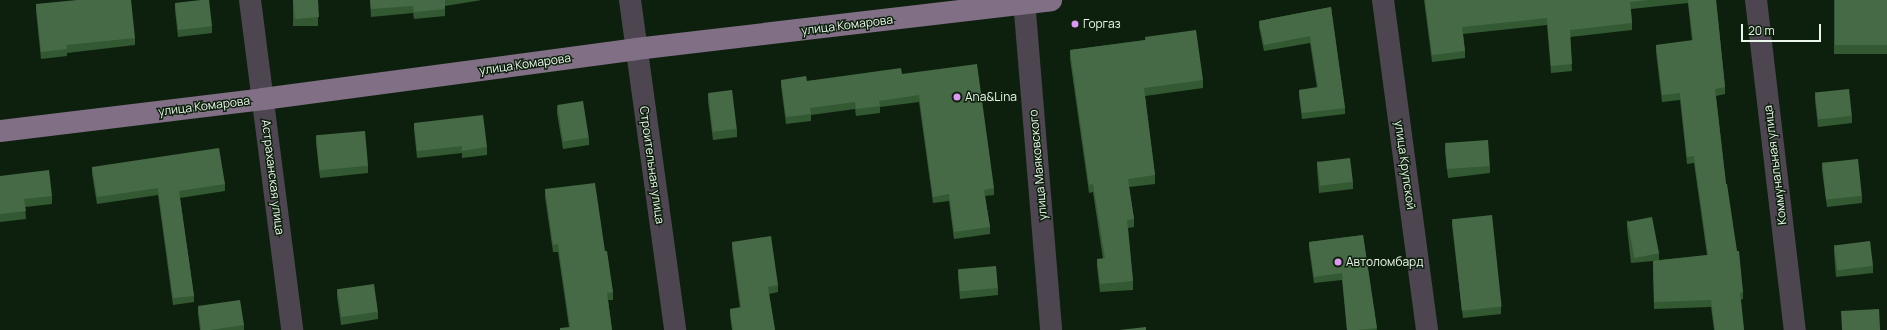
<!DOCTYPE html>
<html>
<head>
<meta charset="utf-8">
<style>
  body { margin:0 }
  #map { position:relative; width:1887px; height:330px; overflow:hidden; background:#0d200d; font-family:Manrope,sans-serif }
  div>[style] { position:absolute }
  .minor>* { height:22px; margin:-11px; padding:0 11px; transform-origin:11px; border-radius:11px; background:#4d4550 }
  .major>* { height:22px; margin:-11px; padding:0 11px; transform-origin:11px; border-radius:11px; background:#806f85 }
  .wall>* { inset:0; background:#335932; transform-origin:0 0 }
  .building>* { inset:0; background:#476a46; transform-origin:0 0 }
  .dots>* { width:11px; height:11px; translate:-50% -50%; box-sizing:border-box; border:2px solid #0d200d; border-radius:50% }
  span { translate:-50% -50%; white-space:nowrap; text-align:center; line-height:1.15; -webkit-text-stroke:3px #0d200d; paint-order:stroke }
  .poi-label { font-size:12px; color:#ebf7ea }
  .left { translate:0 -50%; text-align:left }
  .street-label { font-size:12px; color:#ebf7ea }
  .scale { position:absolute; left:1741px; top:24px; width:80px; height:18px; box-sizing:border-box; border:2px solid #ebf7ea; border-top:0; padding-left:5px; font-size:12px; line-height:14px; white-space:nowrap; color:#ebf7ea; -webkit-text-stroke:3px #0d200d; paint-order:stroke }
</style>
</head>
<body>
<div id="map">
  <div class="minor">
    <div style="left:250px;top:0;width:333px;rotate:82.7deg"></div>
    <div style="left:630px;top:0;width:333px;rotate:82.2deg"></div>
    <div style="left:1024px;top:0;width:331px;rotate:85.3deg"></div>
    <div style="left:1383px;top:0;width:333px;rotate:82.4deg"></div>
    <div style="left:1756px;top:0;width:332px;rotate:83.3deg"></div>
  </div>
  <div class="major">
    <div style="left:0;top:131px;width:265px;rotate:-6.9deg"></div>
    <div style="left:263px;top:99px;width:376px;rotate:-7.6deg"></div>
    <div style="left:636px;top:49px;width:418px;rotate:-6.7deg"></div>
  </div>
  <div class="wall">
    <div style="left:293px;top:0;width:25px;height:26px"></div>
    <div style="clip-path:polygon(370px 0,482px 0,445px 6px,445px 16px,414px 19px,413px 13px,371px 17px)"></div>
    <div style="clip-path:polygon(1424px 0,1716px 0,1725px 87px,1725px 94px,1716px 96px,1726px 184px,1743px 292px,1743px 299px,1741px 300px,1744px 330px,1714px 330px,1711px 307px,1654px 309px,1653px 261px,1631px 263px,1627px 228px,1627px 220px,1659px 253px,1659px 260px,1707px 255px,1694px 163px,1687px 164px,1680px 100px,1662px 102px,1656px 52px,1656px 45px,1692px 41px,1688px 3px,1631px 9px,1632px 23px,1632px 30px,1570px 37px,1572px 71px,1551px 73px,1547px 25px,1463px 34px,1465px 51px,1465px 58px,1432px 62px)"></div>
    <div style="left:1834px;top:0;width:53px;height:54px"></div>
    <div style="clip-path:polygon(175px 3px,212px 26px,212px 33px,178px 37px,175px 10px)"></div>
    <div style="clip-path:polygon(36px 4px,135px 38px,135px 45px,67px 53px,67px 56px,41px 59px,36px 11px)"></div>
    <div style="clip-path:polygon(1331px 7px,1345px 108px,1345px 114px,1302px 119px,1299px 96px,1299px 90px,1317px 88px,1310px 43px,1264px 51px,1259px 27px,1259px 21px)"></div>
    <div style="clip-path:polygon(1145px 37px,1203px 80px,1203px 88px,1145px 96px,1155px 175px,1155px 184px,1129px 187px,1134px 219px,1134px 227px,1128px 228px,1133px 281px,1133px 290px,1100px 292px,1097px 267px,1097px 259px,1103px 259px,1093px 192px,1089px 193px,1070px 59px,1070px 50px,1145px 40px)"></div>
    <div style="clip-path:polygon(902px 74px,994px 188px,994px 195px,985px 196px,990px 227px,990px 234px,954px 239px,949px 201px,933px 203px,919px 102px,880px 107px,880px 113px,856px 116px,855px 109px,811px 115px,811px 121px,786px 124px,781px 86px,781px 80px,807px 81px)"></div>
    <div style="clip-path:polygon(1815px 92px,1852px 116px,1852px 123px,1818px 127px,1815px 100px)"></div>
    <div style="clip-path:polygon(708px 93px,737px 129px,737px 137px,713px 140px,708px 101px)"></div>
    <div style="clip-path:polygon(557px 106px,589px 138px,589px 145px,563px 149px,557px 113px)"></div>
    <div style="clip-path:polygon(414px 123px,487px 147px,487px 155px,462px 158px,462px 153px,417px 158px,414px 130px)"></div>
    <div style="clip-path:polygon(316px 136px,368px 166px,368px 173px,320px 178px,316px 143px)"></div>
    <div style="clip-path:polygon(1445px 145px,1490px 166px,1490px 173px,1448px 178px,1445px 152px)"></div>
    <div style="clip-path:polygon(1317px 161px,1353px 182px,1353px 189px,1319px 193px,1317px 168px)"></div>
    <div style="clip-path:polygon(1822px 163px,1862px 196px,1862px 203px,1827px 207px,1822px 170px)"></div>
    <div style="clip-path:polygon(92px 167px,225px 184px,225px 191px,180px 198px,194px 296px,194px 302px,173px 305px,158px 195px,97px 204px,92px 174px)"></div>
    <div style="clip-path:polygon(0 176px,52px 196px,52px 204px,25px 207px,26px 219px,0 222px)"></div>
    <div style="clip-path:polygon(545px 189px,605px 251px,613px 292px,613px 300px,608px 300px,612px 330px,569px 327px,558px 252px,553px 252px,545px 197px)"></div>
    <div style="clip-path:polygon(1452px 219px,1501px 307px,1501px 314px,1463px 318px,1452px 226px)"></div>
    <div style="clip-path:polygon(1363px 235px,1377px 330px,1347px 330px,1342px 280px,1314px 283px,1309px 248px,1309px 242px)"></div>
    <div style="clip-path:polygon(732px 242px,778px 285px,778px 292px,769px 294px,775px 330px,732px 330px,730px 316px,730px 309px,740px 308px,732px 249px)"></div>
    <div style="clip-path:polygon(1834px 245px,1873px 266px,1873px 273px,1836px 277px,1834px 252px)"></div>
    <div style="clip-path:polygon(958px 270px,998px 288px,998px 295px,960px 299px,958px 277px)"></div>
    <div style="clip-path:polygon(337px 289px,378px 312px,378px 319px,341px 325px,337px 296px)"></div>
    <div style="clip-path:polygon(198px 306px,244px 325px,244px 330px,200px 330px,198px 313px)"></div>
  </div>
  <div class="building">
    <div style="clip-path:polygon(77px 0,131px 0,135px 38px,66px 45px,67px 49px,41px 52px,36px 4px)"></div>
    <div style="clip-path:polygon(201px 0,209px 0,212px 26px,178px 30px,175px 3px)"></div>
    <div style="clip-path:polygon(293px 0,318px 0,319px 17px,295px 19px)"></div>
    <div style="clip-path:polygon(370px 0,445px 0,445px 9px,414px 12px,413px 6px,371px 9px)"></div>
    <div style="clip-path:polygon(1425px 0,1647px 0,1630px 2px,1632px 23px,1570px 30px,1572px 64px,1551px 66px,1547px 18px,1462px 27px,1465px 51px,1432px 55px)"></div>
    <div style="clip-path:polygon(1688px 0,1716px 0,1725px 87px,1715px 89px,1726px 184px,1727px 184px,1737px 251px,1739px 251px,1743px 292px,1740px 293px,1744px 330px,1715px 330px,1711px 300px,1654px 302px,1653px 261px,1708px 255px,1694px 156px,1687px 157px,1680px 93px,1662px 95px,1656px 45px,1693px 40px)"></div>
    <div style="left:1835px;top:0;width:52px;height:45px"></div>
    <div style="clip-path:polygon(1331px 7px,1345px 108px,1302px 113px,1299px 90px,1318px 87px,1310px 36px,1264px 45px,1259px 21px)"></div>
    <div style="clip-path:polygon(1196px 30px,1203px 80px,1144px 88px,1155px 175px,1128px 179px,1134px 219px,1127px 220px,1133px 281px,1100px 284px,1097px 259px,1105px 258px,1093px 184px,1089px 185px,1070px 50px,1146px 40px,1145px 37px)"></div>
    <div style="clip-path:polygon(977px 64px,994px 188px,984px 190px,990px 227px,954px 232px,949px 194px,933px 197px,919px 95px,879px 101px,880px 106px,856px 109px,855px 102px,810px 108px,811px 114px,786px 117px,781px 80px,806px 76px,807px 81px,901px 68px,902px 74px)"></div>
    <div style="left:1849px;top:89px;width:27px;height:34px;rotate:84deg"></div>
    <div style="left:732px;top:90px;width:39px;height:24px;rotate:83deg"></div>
    <div style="left:583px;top:101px;width:37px;height:26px;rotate:81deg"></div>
    <div style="clip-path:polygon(483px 115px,487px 147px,462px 151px,462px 146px,417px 151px,414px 123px)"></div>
    <div style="left:365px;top:131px;width:35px;height:49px;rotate:85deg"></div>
    <div style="left:1488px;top:140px;width:26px;height:43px;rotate:86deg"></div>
    <div style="clip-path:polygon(219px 148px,225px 184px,179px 191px,194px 296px,173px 298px,158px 188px,97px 197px,92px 167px)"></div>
    <div style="left:1350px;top:158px;width:24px;height:33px;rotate:83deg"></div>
    <div style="left:1858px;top:159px;width:37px;height:36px;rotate:84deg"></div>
    <div style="clip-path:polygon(49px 170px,52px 196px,24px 199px,26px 211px,0 214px,0 176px)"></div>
    <div style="clip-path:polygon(595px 183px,605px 251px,607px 251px,613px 292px,607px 293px,612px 330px,560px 330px,560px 328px,570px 327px,558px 244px,553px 245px,545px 189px)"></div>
    <div style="left:1492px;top:215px;width:92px;height:40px;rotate:84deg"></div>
    <div style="left:1652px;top:217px;width:37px;height:25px;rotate:79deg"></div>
    <div style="clip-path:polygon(1363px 235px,1377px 328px,1357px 330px,1347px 330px,1342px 273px,1314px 277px,1309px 242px)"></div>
    <div style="clip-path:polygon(771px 236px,778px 285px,768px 287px,775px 330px,733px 330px,730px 309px,741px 307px,732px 242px)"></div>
    <div style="left:1870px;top:241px;width:25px;height:36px;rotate:83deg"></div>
    <div style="left:996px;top:266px;width:22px;height:38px;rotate:85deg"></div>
    <div style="left:374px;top:284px;width:28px;height:37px;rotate:82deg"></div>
    <div style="clip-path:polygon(240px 300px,244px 325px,210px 330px,201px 330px,198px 306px)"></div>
    <div style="left:1879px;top:309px;width:21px;height:38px;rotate:87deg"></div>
    <div style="clip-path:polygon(1146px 327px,1146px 330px,1119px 330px)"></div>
  </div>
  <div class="dots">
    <div style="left:1075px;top:24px;background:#de98f3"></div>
    <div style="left:957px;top:97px;background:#de98f3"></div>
    <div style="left:1338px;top:262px;background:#de98f3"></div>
  </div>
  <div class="poi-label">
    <span class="left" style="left:1083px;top:24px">Горгаз</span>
    <span class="left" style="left:965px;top:97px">Ana&amp;Lina</span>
    <span class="left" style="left:1346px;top:262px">Автоломбард</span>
  </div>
  <div class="street-label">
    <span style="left:847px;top:25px;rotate:-7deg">улица Комарова</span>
    <span style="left:525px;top:64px;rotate:-8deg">улица Комарова</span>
    <span style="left:204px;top:106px;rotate:-7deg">улица Комарова</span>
    <span style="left:652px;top:165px;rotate:82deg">Строительная улица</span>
    <span style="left:1038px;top:165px;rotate:-95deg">улица Маяковского</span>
    <span style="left:1405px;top:165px;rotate:82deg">улица Крупской</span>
    <span style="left:1775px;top:165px;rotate:-97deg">Коммунальная улица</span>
    <span style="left:273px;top:177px;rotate:83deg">Астраханская улица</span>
  </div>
  <div class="scale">20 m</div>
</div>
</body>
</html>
